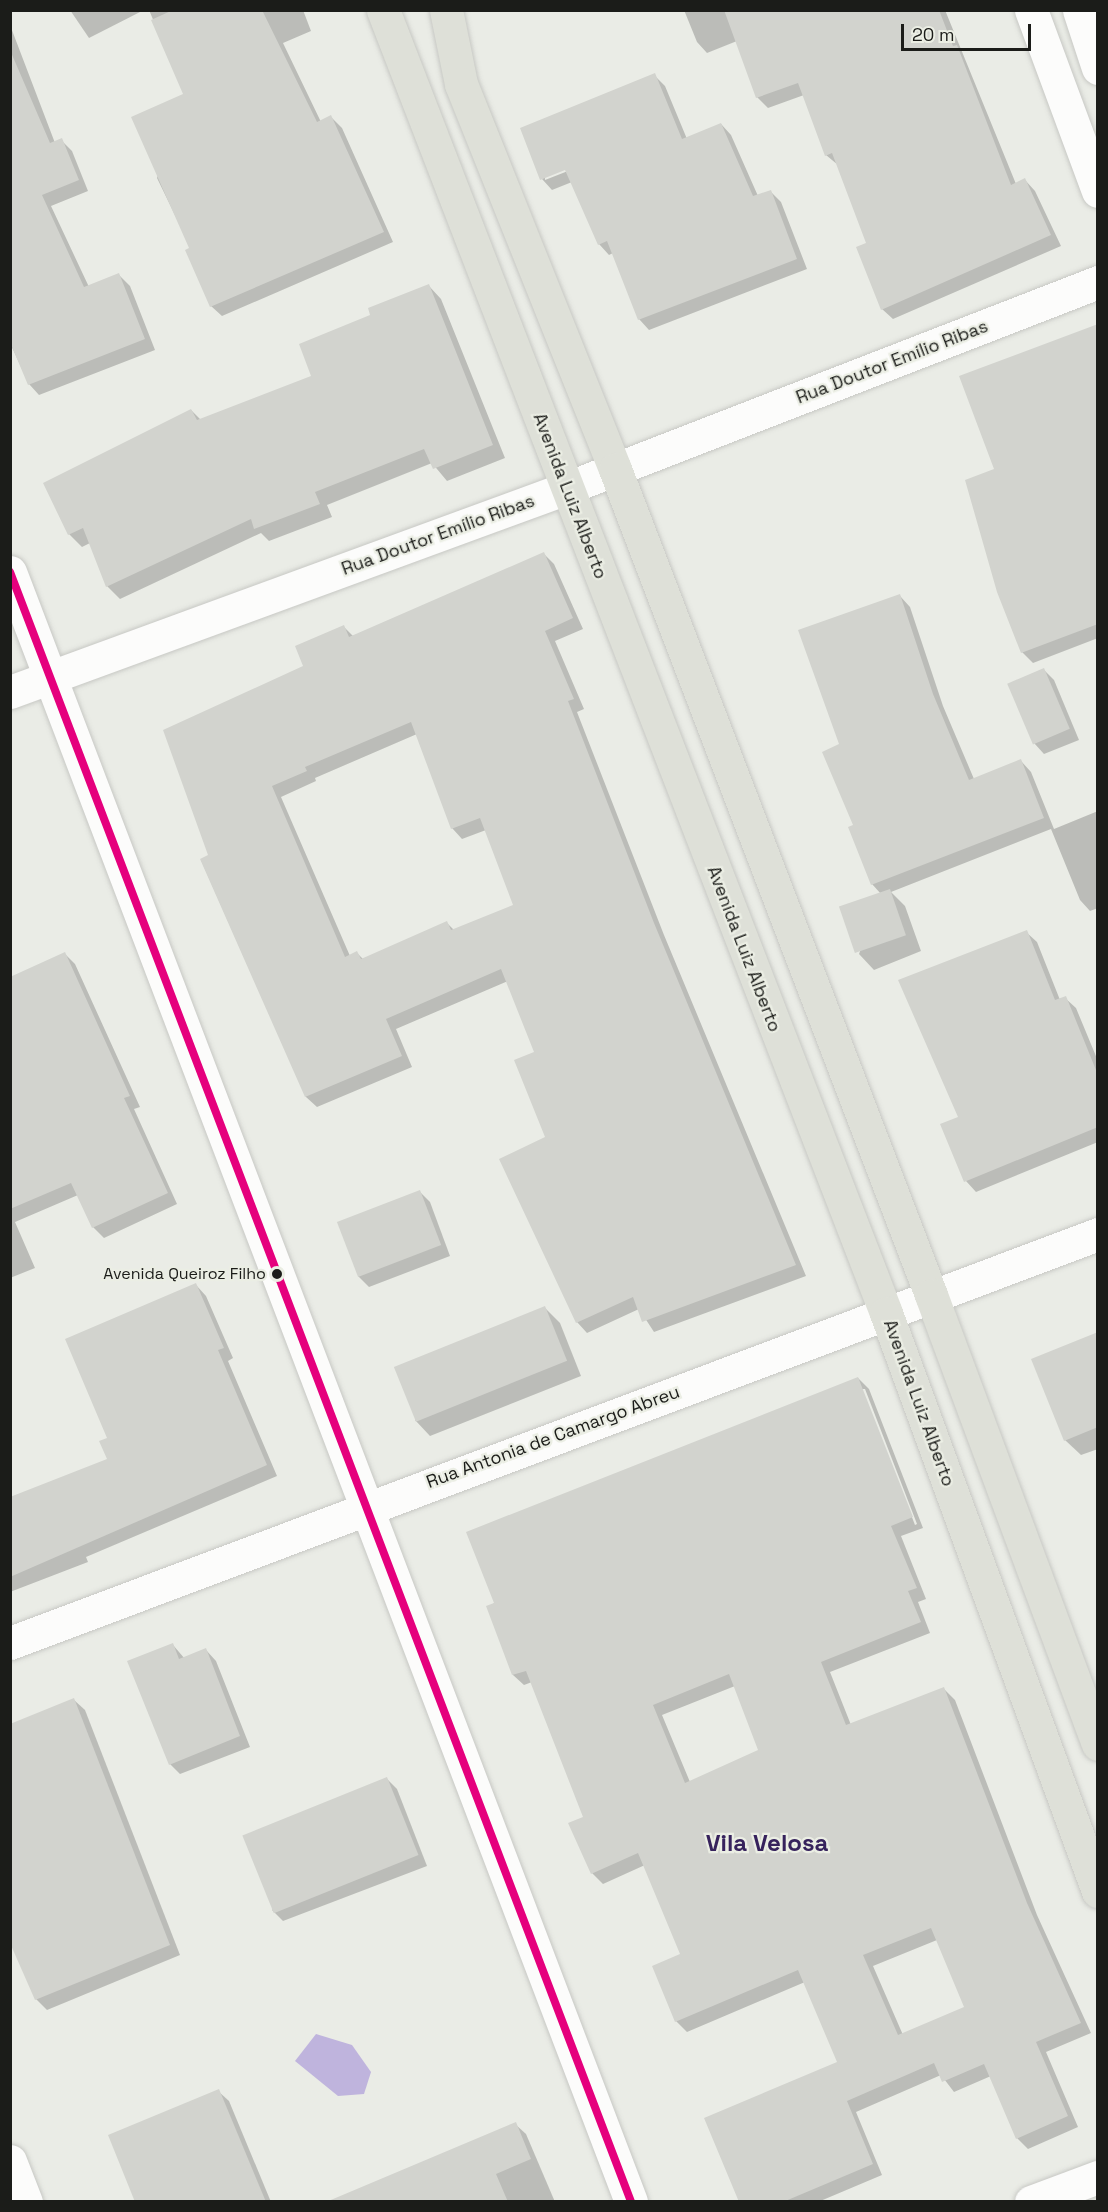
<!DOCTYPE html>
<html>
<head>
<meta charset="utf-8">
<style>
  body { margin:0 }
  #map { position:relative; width:1108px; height:2212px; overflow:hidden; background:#eaece6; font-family:"Space Grotesk",sans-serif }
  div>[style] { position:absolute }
  .water>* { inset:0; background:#bfb4dd }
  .shadow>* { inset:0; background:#0003 }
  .building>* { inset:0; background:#d2d3ce; transform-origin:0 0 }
  .roads { filter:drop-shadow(0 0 2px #c7c8c4) drop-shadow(0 0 2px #c7c8c4) }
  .minor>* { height:33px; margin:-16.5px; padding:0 16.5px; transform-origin:16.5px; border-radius:16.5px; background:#fcfcfb }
  .major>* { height:33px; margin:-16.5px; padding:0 16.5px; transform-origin:16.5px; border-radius:16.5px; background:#dee0d8 }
  .bus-1>* { height:8px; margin:-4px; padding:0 4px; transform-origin:4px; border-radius:4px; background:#e5007d }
  .dots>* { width:16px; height:16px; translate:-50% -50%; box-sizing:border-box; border:3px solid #ebeee4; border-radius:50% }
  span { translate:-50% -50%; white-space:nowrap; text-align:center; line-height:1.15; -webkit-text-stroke:4.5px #ebeee4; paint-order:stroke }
  .bus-label { font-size:16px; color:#1b1c19 }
  .right { translate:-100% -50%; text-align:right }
  .street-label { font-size:18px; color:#1b1c19 }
  .district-label { font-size:24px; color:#36225c; font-weight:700 }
  .frame { position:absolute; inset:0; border:12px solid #1b1c19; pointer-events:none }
  .scale { position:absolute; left:901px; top:24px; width:130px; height:27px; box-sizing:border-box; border:3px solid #1b1c19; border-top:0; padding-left:8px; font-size:18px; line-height:21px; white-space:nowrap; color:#1b1c19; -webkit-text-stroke:4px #ebeee4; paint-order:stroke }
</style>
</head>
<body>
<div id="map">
  <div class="water">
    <div style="clip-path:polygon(316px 2034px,352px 2045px,371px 2072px,364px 2094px,338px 2096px,295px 2061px)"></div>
  </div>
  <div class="shadow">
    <div style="clip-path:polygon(70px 10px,144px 10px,89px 38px)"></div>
    <div style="clip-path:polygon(149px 10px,303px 10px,311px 31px,283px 43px,321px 122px,331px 117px,342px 128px,393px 242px,222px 316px,211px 306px,191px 248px,157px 178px,185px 95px)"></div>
    <div style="clip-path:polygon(684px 10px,945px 10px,1016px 184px,1025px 180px,1035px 191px,1061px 246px,893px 319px,882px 309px,868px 243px,838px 165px,826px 155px,804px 95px,768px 108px,757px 97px,737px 41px,707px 53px,697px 42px)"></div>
    <div style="clip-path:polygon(10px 25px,55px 143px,61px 140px,72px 151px,88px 191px,51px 206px,89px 287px,119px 275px,130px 286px,155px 350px,39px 395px,29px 384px,10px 343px)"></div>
    <div style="clip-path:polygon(evenodd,654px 75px,665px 86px,687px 139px,721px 124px,731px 135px,758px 196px,770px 191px,781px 202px,807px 269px,649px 330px,639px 319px,613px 253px,609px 255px,599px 244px,572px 182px,552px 190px,542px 179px,654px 75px,572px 166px,573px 169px,545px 180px,545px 177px,572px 166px)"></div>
    <div style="clip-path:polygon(429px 286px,441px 299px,505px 458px,447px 481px,432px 463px,327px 505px,332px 517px,269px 541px,261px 533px,120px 599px,107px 586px,90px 543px,82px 547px,69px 534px,191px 410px,201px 420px,313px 377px,372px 316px)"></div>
    <div style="clip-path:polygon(1098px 333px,1098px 638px,1033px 663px,1022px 652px,996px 470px)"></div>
    <div style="clip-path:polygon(evenodd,544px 554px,554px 564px,583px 629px,555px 641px,584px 709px,577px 712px,664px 935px,806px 1276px,654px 1332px,639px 1309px,587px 1333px,577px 1322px,535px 1052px,508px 981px,396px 1029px,412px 1067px,317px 1107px,306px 1097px,201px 860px,210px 856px,305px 666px,344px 627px,353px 636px,544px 554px,417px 734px,452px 828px,462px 839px,486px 830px,515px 906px,454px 930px,447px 923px,363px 959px,357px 953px,350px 956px,281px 797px,316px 781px,315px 778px,417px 734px)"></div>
    <div style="clip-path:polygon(900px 596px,910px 607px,943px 706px,974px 779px,1021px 761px,1031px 772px,1054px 829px,1098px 811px,1098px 908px,1090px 911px,1080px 900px,1051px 829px,891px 892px,905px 906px,921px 951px,874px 970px,859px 954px,881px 894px,872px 884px,855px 826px,841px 745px)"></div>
    <div style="clip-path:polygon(1043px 669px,1054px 680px,1079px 740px,1044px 754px,1034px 743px)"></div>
    <div style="clip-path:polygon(1026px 932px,1037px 942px,1060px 1000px,1065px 998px,1076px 1008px,1098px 1061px,1098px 1142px,976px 1192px,966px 1181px,942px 1125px,960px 1118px)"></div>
    <div style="clip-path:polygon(65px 954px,75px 964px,140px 1107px,134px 1109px,177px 1204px,104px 1238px,93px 1227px,78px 1195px,15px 1222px,35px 1268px,10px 1278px,10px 1168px)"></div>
    <div style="clip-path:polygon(420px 1192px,430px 1202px,450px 1256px,369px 1287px,358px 1276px)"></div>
    <div style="clip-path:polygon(196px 1285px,206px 1296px,233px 1358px,228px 1361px,277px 1476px,86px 1557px,88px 1562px,10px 1592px,10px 1499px,109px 1460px,109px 1439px)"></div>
    <div style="clip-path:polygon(544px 1307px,560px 1323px,581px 1376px,430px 1436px,415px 1420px)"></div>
    <div style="clip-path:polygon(1098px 1334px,1098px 1449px,1081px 1455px,1065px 1440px)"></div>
    <div style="clip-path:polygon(evenodd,858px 1378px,869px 1389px,923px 1528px,901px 1536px,926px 1599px,918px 1602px,930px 1633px,830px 1672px,851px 1725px,944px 1689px,955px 1700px,1037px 1915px,1091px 2033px,1046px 2052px,1078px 2127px,1028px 2149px,1017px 2138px,991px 2076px,954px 2092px,941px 2075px,856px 2112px,882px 2175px,818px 2202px,741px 2202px,839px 2063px,805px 1982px,687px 2032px,676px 2021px,682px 1955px,645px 1865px,603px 1884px,592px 1873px,585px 1817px,532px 1682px,524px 1685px,513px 1675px,488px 1607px,858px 1378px,862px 1389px,865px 1389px,917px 1524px,915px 1525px,862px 1389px,858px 1378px,735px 1686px,760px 1751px,690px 1782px,662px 1715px,735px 1686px,858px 1378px,937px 1940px,966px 2008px,903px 2035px,873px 1966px,937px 1940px)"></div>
    <div style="clip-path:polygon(173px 1645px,185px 1659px,206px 1650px,216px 1661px,250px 1747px,180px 1774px,170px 1764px)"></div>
    <div style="clip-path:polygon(74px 1700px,85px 1710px,180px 1955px,47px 2010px,36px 1999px)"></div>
    <div style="clip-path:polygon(387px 1779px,397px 1789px,427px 1866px,283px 1921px,272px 1910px)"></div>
    <div style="clip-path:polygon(218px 2091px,229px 2101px,271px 2202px,137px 2202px)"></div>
    <div style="clip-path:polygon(515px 2124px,526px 2134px,555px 2202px,387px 2202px)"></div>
  </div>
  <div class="building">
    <div style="clip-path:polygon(173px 10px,262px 10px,317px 122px,331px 115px,384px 232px,210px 307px,185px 250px,189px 248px,131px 117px,183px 94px,151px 20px)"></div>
    <div style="clip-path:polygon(724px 10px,939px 10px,953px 46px,957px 45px,1011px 185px,1025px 178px,1051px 235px,881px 310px,856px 247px,866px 243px,832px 153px,825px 156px,798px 83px,756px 98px)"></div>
    <div style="clip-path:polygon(10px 50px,50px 143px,62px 138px,79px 180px,42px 195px,84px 287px,119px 273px,145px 339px,28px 385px,10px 342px)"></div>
    <div style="clip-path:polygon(655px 73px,682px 139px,721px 123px,753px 196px,771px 190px,797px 259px,638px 320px,607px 241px,598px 245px,565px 170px,540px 180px,520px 128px)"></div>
    <div style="clip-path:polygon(429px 284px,493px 445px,433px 469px,424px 449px,315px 492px,320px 504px,254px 529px,251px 519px,106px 587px,83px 528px,68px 535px,43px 483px,191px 409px,197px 420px,311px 376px,299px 344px,370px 315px,368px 308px)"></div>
    <div style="clip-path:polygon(1098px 324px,1098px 624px,1021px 653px,997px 592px,965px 480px,994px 469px,959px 376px)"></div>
    <div style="clip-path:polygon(evenodd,544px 552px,573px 618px,545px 631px,574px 699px,568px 701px,654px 923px,796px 1265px,642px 1322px,633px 1297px,576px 1323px,499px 1159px,545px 1137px,514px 1060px,534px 1052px,501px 969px,386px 1019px,402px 1056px,305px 1097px,200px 859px,208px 855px,163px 730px,303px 666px,295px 646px,344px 625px,349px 637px,544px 552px,411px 722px,451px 829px,480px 818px,513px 905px,451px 930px,447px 921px,361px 959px,357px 951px,345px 957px,272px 786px,307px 771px,305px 767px,411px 722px)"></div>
    <div style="clip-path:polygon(900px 594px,933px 694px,969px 780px,1021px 759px,1044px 818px,871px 885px,848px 827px,853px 825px,822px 752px,839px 744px,798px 630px)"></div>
    <div style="left:1044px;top:668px;width:66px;height:40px;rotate:67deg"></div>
    <div style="left:890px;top:889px;width:49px;height:54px;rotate:71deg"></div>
    <div style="clip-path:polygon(1027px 930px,1055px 1000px,1066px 996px,1098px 1075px,1098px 1127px,964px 1182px,940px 1124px,958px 1117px,898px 980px)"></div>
    <div style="clip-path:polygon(65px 952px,130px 1096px,124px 1098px,168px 1193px,92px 1228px,71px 1183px,10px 1209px,10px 977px)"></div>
    <div style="left:420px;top:1190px;width:59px;height:89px;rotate:69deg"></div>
    <div style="clip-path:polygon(196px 1283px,224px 1348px,218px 1350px,267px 1465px,10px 1577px,10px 1497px,107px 1459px,99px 1441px,107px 1438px,65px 1339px)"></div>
    <div style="left:545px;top:1306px;width:59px;height:163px;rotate:68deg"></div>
    <div style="clip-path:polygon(1098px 1332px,1098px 1427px,1064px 1441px,1031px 1359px)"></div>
    <div style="clip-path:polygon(evenodd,858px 1377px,913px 1517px,891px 1526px,917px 1588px,908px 1591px,921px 1622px,821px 1662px,846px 1725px,944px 1687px,1027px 1903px,1081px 2023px,1036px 2042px,1068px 2116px,1016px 2139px,984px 2064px,942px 2082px,934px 2063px,847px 2101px,873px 2164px,783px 2202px,739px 2202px,704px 2118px,837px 2062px,798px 1970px,675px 2022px,652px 1966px,680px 1954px,638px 1853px,591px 1874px,568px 1823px,583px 1817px,526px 1671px,512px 1675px,486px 1606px,494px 1603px,466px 1532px,858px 1377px,729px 1674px,758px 1750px,685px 1783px,653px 1705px,729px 1674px,858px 1377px,931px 1928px,964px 2007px,898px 2035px,863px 1955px,931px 1928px)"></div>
    <div style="clip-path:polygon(173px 1643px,179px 1659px,206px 1648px,240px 1736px,169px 1765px,127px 1661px)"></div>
    <div style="clip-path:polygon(74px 1698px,170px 1945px,35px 2000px,10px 1943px,10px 1724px)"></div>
    <div style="left:387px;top:1777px;width:84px;height:156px;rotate:68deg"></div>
    <div style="clip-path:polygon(219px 2089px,266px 2202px,135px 2202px,108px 2135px)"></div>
    <div style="clip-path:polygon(516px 2122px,531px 2159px,496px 2174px,508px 2202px,326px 2202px)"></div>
  </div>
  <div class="roads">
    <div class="minor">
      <div style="left:1031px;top:10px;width:193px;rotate:69.7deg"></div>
      <div style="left:1079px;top:10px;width:61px;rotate:71.9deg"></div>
      <div style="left:10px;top:572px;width:1744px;rotate:69.14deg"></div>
      <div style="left:10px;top:692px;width:593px;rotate:-20.12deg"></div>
      <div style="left:567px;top:488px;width:570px;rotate:-21.2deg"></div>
      <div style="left:10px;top:1643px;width:1162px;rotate:-20.6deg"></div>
      <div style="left:10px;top:2161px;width:44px;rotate:68.7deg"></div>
      <div style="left:1031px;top:2202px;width:72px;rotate:-20.5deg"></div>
    </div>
    <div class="major">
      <div style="left:383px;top:10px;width:1397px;rotate:68.89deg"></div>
      <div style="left:886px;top:1313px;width:616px;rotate:69.86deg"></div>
      <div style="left:446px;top:10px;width:76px;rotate:78.5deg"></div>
      <div style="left:461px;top:84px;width:415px;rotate:68.2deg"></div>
      <div style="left:615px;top:469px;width:884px;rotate:69.06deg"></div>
      <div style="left:931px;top:1295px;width:479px;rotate:69.6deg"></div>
    </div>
  </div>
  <div class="bus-1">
    <div style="left:10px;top:572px;width:1744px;rotate:69.14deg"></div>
  </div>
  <div class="dots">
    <div style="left:277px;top:1274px;background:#1b1c19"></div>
  </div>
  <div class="bus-label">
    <span class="right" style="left:266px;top:1274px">Avenida Queiroz Filho</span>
  </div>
  <div class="street-label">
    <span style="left:892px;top:362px;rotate:-21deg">Rua Doutor Emílio Ribas</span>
    <span style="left:570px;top:496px;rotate:69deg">Avenida Luiz Alberto</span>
    <span style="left:438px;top:535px;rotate:-20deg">Rua Doutor Emílio Ribas</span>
    <span style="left:744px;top:949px;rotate:69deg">Avenida Luiz Alberto</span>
    <span style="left:919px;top:1403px;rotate:70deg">Avenida Luiz Alberto</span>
    <span style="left:553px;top:1437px;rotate:-20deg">Rua Antonia de Camargo Abreu</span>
  </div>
  <div class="district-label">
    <span style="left:767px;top:1843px">Vila Velosa</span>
  </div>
  <div class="frame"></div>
  <div class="scale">20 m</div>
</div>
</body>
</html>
